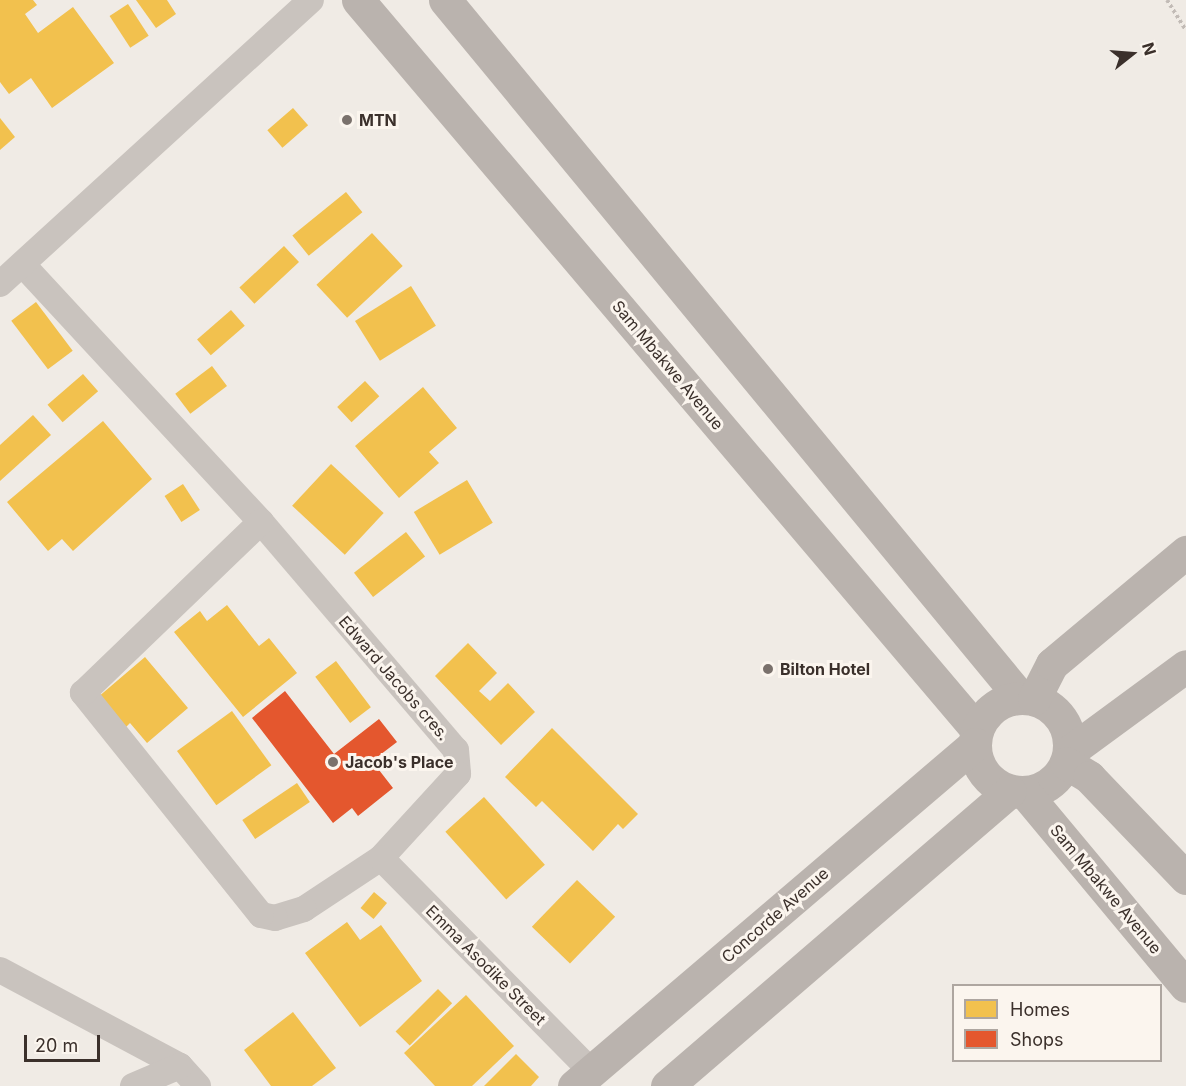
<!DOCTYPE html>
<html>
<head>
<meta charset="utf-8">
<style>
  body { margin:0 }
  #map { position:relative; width:1186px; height:1086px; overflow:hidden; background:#f0ebe5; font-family:Inter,sans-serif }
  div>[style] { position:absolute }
  .homes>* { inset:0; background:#f2c14e; transform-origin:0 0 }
  .shops>* { inset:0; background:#e4572e }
  .path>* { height:4px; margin-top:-2px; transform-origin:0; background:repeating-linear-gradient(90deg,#c2bbb6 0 3px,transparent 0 6px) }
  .street>* { height:26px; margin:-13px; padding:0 13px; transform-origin:13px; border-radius:13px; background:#c9c3be }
  .secondary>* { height:33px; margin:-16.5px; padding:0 16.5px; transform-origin:16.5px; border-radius:16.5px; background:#bab3ae }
  .secondary>.ring { margin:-16.5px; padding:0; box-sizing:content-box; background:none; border:33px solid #bab3ae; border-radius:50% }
  .dots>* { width:16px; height:16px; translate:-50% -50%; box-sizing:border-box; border:3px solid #fbf5ee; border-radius:50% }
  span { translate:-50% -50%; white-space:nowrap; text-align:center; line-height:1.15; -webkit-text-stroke:6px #fbf5ee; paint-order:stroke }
  .poi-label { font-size:16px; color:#3b302b; font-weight:700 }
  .left { translate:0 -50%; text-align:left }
  .street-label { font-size:16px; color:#3b302b }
  .legend { position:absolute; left:952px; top:984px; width:210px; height:78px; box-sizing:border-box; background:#fbf5ee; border:2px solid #aea6a0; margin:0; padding:8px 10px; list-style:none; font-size:18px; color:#3b302b }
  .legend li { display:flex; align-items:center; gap:12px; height:30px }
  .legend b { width:30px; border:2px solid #aea6a0 }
  .north { position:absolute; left:1102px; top:24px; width:60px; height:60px; -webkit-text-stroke:4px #fbf5ee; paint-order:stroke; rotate:73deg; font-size:16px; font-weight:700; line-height:24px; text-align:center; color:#3b302b }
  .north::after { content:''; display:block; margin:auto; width:21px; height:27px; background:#3b302b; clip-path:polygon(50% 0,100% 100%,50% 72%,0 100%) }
  .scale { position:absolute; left:24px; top:1035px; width:76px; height:27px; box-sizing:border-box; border:3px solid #3b302b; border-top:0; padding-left:8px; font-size:18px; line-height:21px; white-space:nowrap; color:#3b302b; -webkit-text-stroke:4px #fbf5ee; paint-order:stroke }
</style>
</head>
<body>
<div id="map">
  <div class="homes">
    <div style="clip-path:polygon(0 0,33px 0,37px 5px,25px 14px,38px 33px,73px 7px,114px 63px,52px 108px,31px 78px,9px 94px,0 82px)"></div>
    <div style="clip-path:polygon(136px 0,167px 0,176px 14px,156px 28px)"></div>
    <div style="left:128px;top:4px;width:38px;height:22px;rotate:57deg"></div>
    <div style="left:293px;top:108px;width:23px;height:34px;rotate:49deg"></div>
    <div style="clip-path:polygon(0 118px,15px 137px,0 150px)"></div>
    <div style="left:346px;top:192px;width:26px;height:69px;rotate:51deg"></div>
    <div style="left:372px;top:233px;width:45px;height:76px;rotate:47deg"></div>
    <div style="left:284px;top:246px;width:22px;height:61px;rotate:47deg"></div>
    <div style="left:411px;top:286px;width:47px;height:66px;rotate:58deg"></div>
    <div style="left:36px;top:302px;width:61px;height:31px;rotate:53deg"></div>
    <div style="left:231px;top:310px;width:21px;height:45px;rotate:49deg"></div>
    <div style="left:212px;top:366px;width:25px;height:46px;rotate:53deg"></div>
    <div style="left:83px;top:374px;width:23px;height:47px;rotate:49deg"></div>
    <div style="left:365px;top:381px;width:21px;height:38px;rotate:47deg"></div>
    <div style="clip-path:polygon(423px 387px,457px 428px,429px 452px,439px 463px,399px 498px,355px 446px)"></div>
    <div style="clip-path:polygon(33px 415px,51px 435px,0 481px,0 445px)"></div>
    <div style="clip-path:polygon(103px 421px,152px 479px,73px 551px,62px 539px,48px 551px,7px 502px)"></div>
    <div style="left:331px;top:464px;width:72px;height:57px;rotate:43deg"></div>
    <div style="left:467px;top:480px;width:50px;height:62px;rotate:59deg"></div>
    <div style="left:183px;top:484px;width:31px;height:22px;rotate:57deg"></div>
    <div style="left:406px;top:532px;width:31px;height:66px;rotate:52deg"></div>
    <div style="clip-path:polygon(227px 605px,259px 646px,269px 638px,297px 673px,243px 717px,174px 632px,200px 611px,207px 621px)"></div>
    <div style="clip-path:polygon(468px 643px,497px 673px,479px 691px,490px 701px,508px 683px,535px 712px,501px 745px,435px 676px)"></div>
    <div style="clip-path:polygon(145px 657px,188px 708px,147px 743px,130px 723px,123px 730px,97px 698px)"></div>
    <div style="left:336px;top:661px;width:58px;height:26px;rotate:53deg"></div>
    <div style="left:232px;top:711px;width:67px;height:68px;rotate:54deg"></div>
    <div style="clip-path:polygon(552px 728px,638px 814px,623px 829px,618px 824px,593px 851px,542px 801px,536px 807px,505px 777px)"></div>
    <div style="left:297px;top:783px;width:23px;height:66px;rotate:56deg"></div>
    <div style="left:484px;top:797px;width:91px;height:52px;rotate:48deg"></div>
    <div style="left:577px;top:880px;width:53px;height:65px;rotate:44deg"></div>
    <div style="left:374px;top:892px;width:17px;height:21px;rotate:40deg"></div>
    <div style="clip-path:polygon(347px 922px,360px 940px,381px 925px,422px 981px,360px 1027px,305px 953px)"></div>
    <div style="left:438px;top:989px;width:20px;height:60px;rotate:45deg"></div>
    <div style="clip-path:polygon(466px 995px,514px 1046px,472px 1086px,435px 1086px,404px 1053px)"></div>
    <div style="clip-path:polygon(293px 1012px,336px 1068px,312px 1086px,271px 1086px,244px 1050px)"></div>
    <div style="clip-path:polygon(516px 1054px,539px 1077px,531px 1086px,484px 1086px)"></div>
  </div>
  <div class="shops">
    <div style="clip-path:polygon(285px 691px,334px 754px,379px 719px,397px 742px,372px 761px,393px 788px,358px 816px,352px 808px,333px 823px,252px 718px)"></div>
  </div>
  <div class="path">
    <div style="left:1167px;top:0;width:36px;rotate:58deg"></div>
  </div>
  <div class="street">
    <div style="left:24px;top:266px;width:349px;rotate:47.2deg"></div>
    <div style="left:261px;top:522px;width:300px;rotate:49.5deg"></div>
    <div style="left:456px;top:750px;width:24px;rotate:85deg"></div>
    <div style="left:458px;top:774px;width:114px;rotate:132.5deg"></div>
    <div style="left:381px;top:858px;width:92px;rotate:146.5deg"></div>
    <div style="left:304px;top:909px;width:30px;rotate:163deg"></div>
    <div style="left:275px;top:918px;width:14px;rotate:-168deg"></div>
    <div style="left:261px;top:915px;width:285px;rotate:-128.7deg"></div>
    <div style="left:83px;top:693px;width:247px;rotate:-43.9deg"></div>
    <div style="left:0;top:284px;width:421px;rotate:-42.4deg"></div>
    <div style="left:381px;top:858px;width:301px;rotate:45.4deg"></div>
    <div style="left:0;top:970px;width:204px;rotate:28.1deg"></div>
    <div style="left:180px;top:1066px;width:27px;rotate:48deg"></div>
    <div style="left:133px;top:1086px;width:51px;rotate:-23.1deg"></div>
  </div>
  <div class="secondary">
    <div style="left:358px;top:0;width:957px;rotate:49.7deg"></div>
    <div style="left:445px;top:0;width:904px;rotate:50.48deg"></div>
    <div class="ring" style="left:975px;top:698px;width:61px;height:61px"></div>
    <div style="left:1034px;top:699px;width:39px;rotate:-63deg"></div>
    <div style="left:1052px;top:664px;width:175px;rotate:-39.9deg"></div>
    <div style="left:1069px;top:752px;width:145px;rotate:-36.3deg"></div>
    <div style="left:1066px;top:763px;width:27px;rotate:31deg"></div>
    <div style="left:1089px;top:777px;width:140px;rotate:46.2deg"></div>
    <div style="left:1025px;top:793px;width:251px;rotate:50.2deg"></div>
    <div style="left:574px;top:1086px;width:527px;rotate:-40.46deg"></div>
    <div style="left:667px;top:1086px;width:452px;rotate:-40.7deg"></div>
  </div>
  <div class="dots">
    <div style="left:347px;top:120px;background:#7a716c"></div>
    <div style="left:768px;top:669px;background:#7a716c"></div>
    <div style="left:333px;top:762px;background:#7a716c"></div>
  </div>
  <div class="poi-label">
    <span class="left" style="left:359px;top:120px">MTN</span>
    <span class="left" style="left:780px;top:669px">Bilton Hotel</span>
    <span class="left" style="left:345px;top:762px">Jacob's Place</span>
  </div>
  <div class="street-label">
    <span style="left:668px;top:365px;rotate:50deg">Sam Mbakwe Avenue</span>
    <span style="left:394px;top:678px;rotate:49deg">Edward Jacobs cres.</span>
    <span style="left:1106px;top:889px;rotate:50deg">Sam Mbakwe Avenue</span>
    <span style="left:775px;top:915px;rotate:-41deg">Concorde Avenue</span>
    <span style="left:486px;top:965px;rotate:45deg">Emma Asodike Street</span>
  </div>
  <ul class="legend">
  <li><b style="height:16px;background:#f2c14e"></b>Homes</li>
  <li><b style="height:16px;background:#e4572e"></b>Shops</li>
  </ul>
  <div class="north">N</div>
  <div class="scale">20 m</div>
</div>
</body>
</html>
